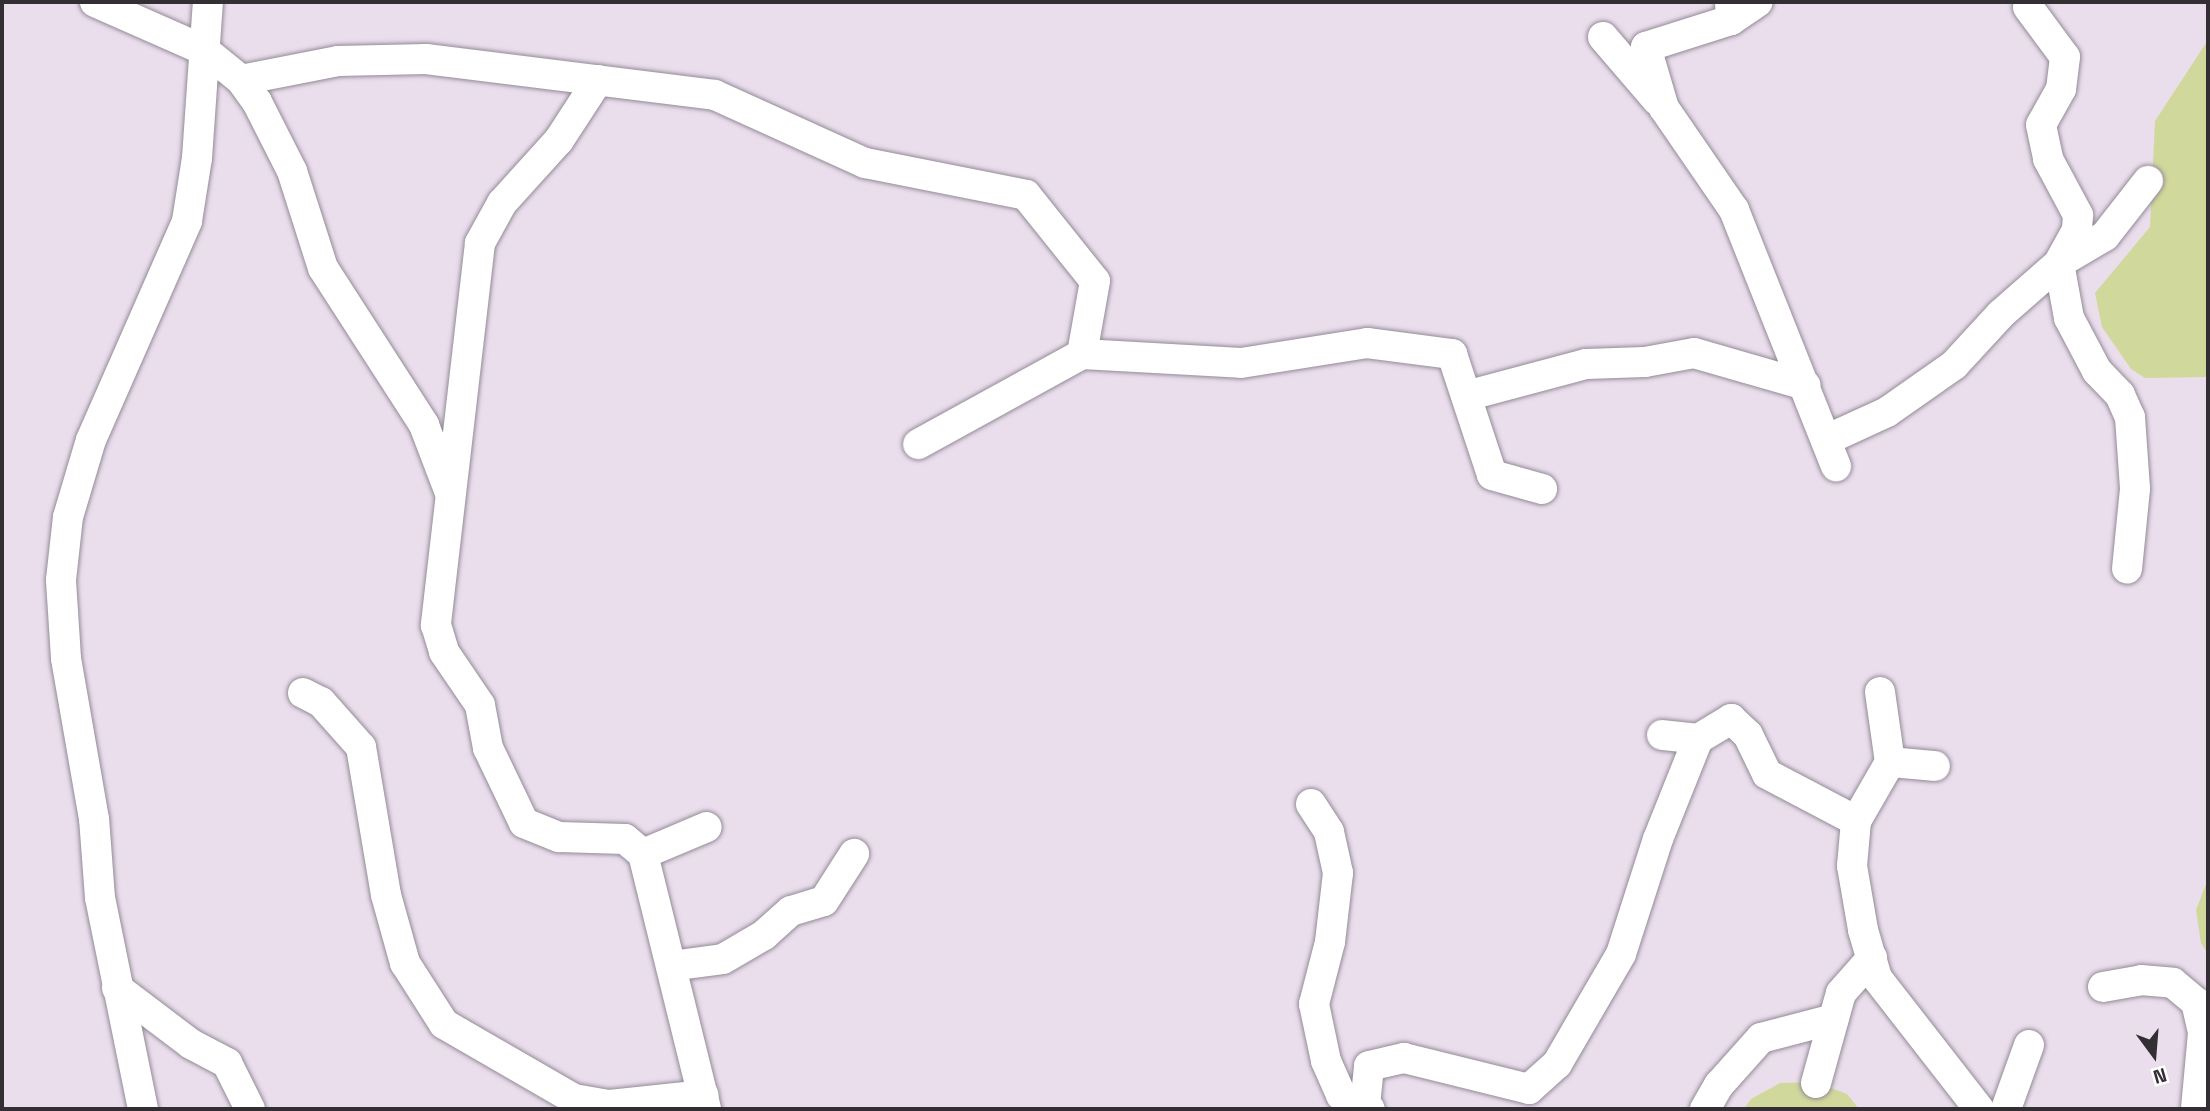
<!DOCTYPE html>
<html>
<head>
<meta charset="utf-8">
<style>
  body { margin:0 }
  #map { position:relative; width:2210px; height:1111px; overflow:hidden; background:#eadeed; font-family:"Space Grotesk",sans-serif }
  div>[style] { position:absolute }
  .green>* { inset:0; background:#d1d89b }
  .roads { filter:drop-shadow(0 0 2px #948a97) drop-shadow(0 0 2px #948a97) }
  .minor>* { height:30px; margin:-15px; padding:0 15px; transform-origin:15px; border-radius:15px; background:#fff }
  span { translate:-50% -50%; white-space:nowrap; text-align:center; line-height:1.15; -webkit-text-stroke:5px #fff; paint-order:stroke }
  .frame { position:absolute; inset:0; border:4px solid #332e34; pointer-events:none }
  .north { position:absolute; left:2119px; top:1020px; width:70px; height:70px; -webkit-text-stroke:5px #fff; paint-order:stroke; rotate:164deg; font-size:19px; font-weight:700; line-height:28px; text-align:center; color:#332e34 }
  .north::after { content:''; display:block; margin:auto; width:24px; height:32px; background:#332e34; clip-path:polygon(50% 0,100% 100%,50% 72%,0 100%) }
</style>
</head>
<body>
<div id="map">
  <div class="green">
    <div style="clip-path:polygon(2208px 40px,2208px 377px,2145px 378px,2131px 369px,2102px 327px,2095px 293px,2150px 227px,2155px 121px)"></div>
    <div style="clip-path:polygon(2208px 879px,2208px 954px,2201px 943px,2196px 910px)"></div>
    <div style="clip-path:polygon(1815px 1082px,1847px 1094px,1859px 1109px,1744px 1109px,1751px 1099px,1780px 1083px)"></div>
  </div>
  <div class="roads">
    <div class="minor">
      <div style="left:95px;top:2px;width:119px;rotate:23.8deg"></div>
      <div style="left:204px;top:50px;width:48px;rotate:39deg"></div>
      <div style="left:241px;top:80px;width:27px;rotate:54deg"></div>
      <div style="left:257px;top:102px;width:77px;rotate:63.1deg"></div>
      <div style="left:292px;top:171px;width:102px;rotate:72.3deg"></div>
      <div style="left:323px;top:268px;width:187px;rotate:57.2deg"></div>
      <div style="left:424px;top:425px;width:73px;rotate:69.1deg"></div>
      <div style="left:1730px;top:2px;width:18px;rotate:87deg"></div>
      <div style="left:1731px;top:20px;width:89px;rotate:162.4deg"></div>
      <div style="left:1646px;top:47px;width:64px;rotate:73.6deg"></div>
      <div style="left:1664px;top:108px;width:124px;rotate:55.5deg"></div>
      <div style="left:1734px;top:210px;width:276px;rotate:68.3deg"></div>
      <div style="left:2028px;top:7px;width:62px;rotate:53.5deg"></div>
      <div style="left:2065px;top:57px;width:32px;rotate:97deg"></div>
      <div style="left:2061px;top:89px;width:41px;rotate:119.1deg"></div>
      <div style="left:2041px;top:125px;width:35px;rotate:78deg"></div>
      <div style="left:2048px;top:159px;width:64px;rotate:61.8deg"></div>
      <div style="left:2078px;top:215px;width:15px;rotate:94deg"></div>
      <div style="left:2077px;top:230px;width:38px;rotate:119deg"></div>
      <div style="left:2059px;top:263px;width:56px;rotate:79.7deg"></div>
      <div style="left:2069px;top:318px;width:60px;rotate:62.2deg"></div>
      <div style="left:2097px;top:371px;width:33px;rotate:46deg"></div>
      <div style="left:2120px;top:395px;width:24px;rotate:66deg"></div>
      <div style="left:2130px;top:417px;width:72px;rotate:86deg"></div>
      <div style="left:2135px;top:489px;width:80px;rotate:95.7deg"></div>
      <div style="left:1731px;top:20px;width:32px;rotate:-34deg"></div>
      <div style="left:1603px;top:37px;width:83px;rotate:49.4deg"></div>
      <div style="left:241px;top:80px;width:99px;rotate:-11.1deg"></div>
      <div style="left:338px;top:61px;width:88px;rotate:-1.3deg"></div>
      <div style="left:426px;top:59px;width:291px;rotate:7.1deg"></div>
      <div style="left:715px;top:95px;width:165px;rotate:24.4deg"></div>
      <div style="left:865px;top:163px;width:164px;rotate:11.2deg"></div>
      <div style="left:1026px;top:195px;width:110px;rotate:51.3deg"></div>
      <div style="left:1095px;top:281px;width:74px;rotate:100.1deg"></div>
      <div style="left:1082px;top:354px;width:187px;rotate:151.2deg"></div>
      <div style="left:598px;top:80px;width:72px;rotate:123deg"></div>
      <div style="left:559px;top:140px;width:85px;rotate:132.1deg"></div>
      <div style="left:502px;top:203px;width:46px;rotate:118.8deg"></div>
      <div style="left:480px;top:243px;width:385px;rotate:96.6deg"></div>
      <div style="left:436px;top:625px;width:28px;rotate:73deg"></div>
      <div style="left:444px;top:652px;width:64px;rotate:55.8deg"></div>
      <div style="left:480px;top:705px;width:44px;rotate:79.5deg"></div>
      <div style="left:488px;top:748px;width:83px;rotate:64.4deg"></div>
      <div style="left:524px;top:823px;width:38px;rotate:22deg"></div>
      <div style="left:559px;top:837px;width:66px;rotate:1.7deg"></div>
      <div style="left:625px;top:839px;width:23px;rotate:40deg"></div>
      <div style="left:643px;top:854px;width:263px;rotate:76.1deg"></div>
      <div style="left:1082px;top:354px;width:159px;rotate:3.2deg"></div>
      <div style="left:1241px;top:363px;width:128px;rotate:-9deg"></div>
      <div style="left:1367px;top:343px;width:86px;rotate:7.4deg"></div>
      <div style="left:1452px;top:354px;width:127px;rotate:71.7deg"></div>
      <div style="left:1492px;top:475px;width:52px;rotate:15.6deg"></div>
      <div style="left:1466px;top:396px;width:124px;rotate:-14.9deg"></div>
      <div style="left:1586px;top:364px;width:59px;rotate:-1.9deg"></div>
      <div style="left:1645px;top:362px;width:50px;rotate:-10.4deg"></div>
      <div style="left:1694px;top:353px;width:116px;rotate:16.1deg"></div>
      <div style="left:1826px;top:440px;width:67px;rotate:-24.7deg"></div>
      <div style="left:1887px;top:412px;width:82px;rotate:-35deg"></div>
      <div style="left:1954px;top:365px;width:69px;rotate:-47.3deg"></div>
      <div style="left:2001px;top:314px;width:77px;rotate:-41.3deg"></div>
      <div style="left:2059px;top:263px;width:53px;rotate:-30.4deg"></div>
      <div style="left:2105px;top:236px;width:70px;rotate:-52deg"></div>
      <div style="left:1880px;top:692px;width:71px;rotate:81.9deg"></div>
      <div style="left:1890px;top:762px;width:68px;rotate:120deg"></div>
      <div style="left:1856px;top:821px;width:45px;rotate:95.1deg"></div>
      <div style="left:1852px;top:866px;width:65px;rotate:80.2deg"></div>
      <div style="left:1863px;top:930px;width:50px;rotate:73.7deg"></div>
      <div style="left:1877px;top:978px;width:166px;rotate:52.1deg"></div>
      <div style="left:303px;top:693px;width:20px;rotate:27deg"></div>
      <div style="left:321px;top:702px;width:60px;rotate:48.4deg"></div>
      <div style="left:361px;top:747px;width:150px;rotate:80.4deg"></div>
      <div style="left:386px;top:895px;width:71px;rotate:74.4deg"></div>
      <div style="left:405px;top:963px;width:72px;rotate:57.4deg"></div>
      <div style="left:444px;top:1024px;width:150px;rotate:30deg"></div>
      <div style="left:574px;top:1099px;width:35px;rotate:10deg"></div>
      <div style="left:608px;top:1105px;width:96px;rotate:-6deg"></div>
      <div style="left:1662px;top:735px;width:36px;rotate:6deg"></div>
      <div style="left:1890px;top:762px;width:45px;rotate:5.1deg"></div>
      <div style="left:1311px;top:804px;width:33px;rotate:57deg"></div>
      <div style="left:1329px;top:832px;width:42px;rotate:77.6deg"></div>
      <div style="left:1338px;top:873px;width:69px;rotate:96.6deg"></div>
      <div style="left:1330px;top:942px;width:64px;rotate:104.5deg"></div>
      <div style="left:1314px;top:1004px;width:58px;rotate:78.1deg"></div>
      <div style="left:1326px;top:1061px;width:37px;rotate:66deg"></div>
      <div style="left:1341px;top:1095px;width:32px;rotate:26deg"></div>
      <div style="left:643px;top:854px;width:69px;rotate:-22.9deg"></div>
      <div style="left:671px;top:966px;width:52px;rotate:-7.7deg"></div>
      <div style="left:723px;top:959px;width:48px;rotate:-30.3deg"></div>
      <div style="left:764px;top:935px;width:36px;rotate:-42deg"></div>
      <div style="left:791px;top:911px;width:34px;rotate:-17deg"></div>
      <div style="left:824px;top:901px;width:56px;rotate:-57.4deg"></div>
      <div style="left:2103px;top:987px;width:39px;rotate:-10deg"></div>
      <div style="left:2141px;top:980px;width:32px;rotate:5deg"></div>
      <div style="left:2173px;top:983px;width:30px;rotate:40deg"></div>
      <div style="left:2196px;top:1002px;width:32px;rotate:77deg"></div>
      <div style="left:2203px;top:1033px;width:76px;rotate:95.3deg"></div>
      <div style="left:117px;top:988px;width:93px;rotate:37.1deg"></div>
      <div style="left:191px;top:1044px;width:41px;rotate:27.8deg"></div>
      <div style="left:227px;top:1063px;width:51px;rotate:63.4deg"></div>
      <div style="left:1816px;top:1083px;width:93px;rotate:-74.5deg"></div>
      <div style="left:1841px;top:993px;width:47px;rotate:-48.5deg"></div>
      <div style="left:1365px;top:1105px;width:39px;rotate:-84deg"></div>
      <div style="left:1369px;top:1066px;width:36px;rotate:-13deg"></div>
      <div style="left:1404px;top:1058px;width:129px;rotate:13.9deg"></div>
      <div style="left:1529px;top:1089px;width:38px;rotate:-42deg"></div>
      <div style="left:1557px;top:1064px;width:127px;rotate:-59.8deg"></div>
      <div style="left:1621px;top:954px;width:121px;rotate:-72.2deg"></div>
      <div style="left:1658px;top:839px;width:108px;rotate:-68.2deg"></div>
      <div style="left:1698px;top:739px;width:39px;rotate:-31deg"></div>
      <div style="left:1731px;top:719px;width:23px;rotate:43deg"></div>
      <div style="left:1748px;top:735px;width:43px;rotate:64deg"></div>
      <div style="left:1767px;top:774px;width:101px;rotate:27.8deg"></div>
      <div style="left:143px;top:1109px;width:215px;rotate:-101.5deg"></div>
      <div style="left:100px;top:898px;width:79px;rotate:-94.3deg"></div>
      <div style="left:94px;top:819px;width:163px;rotate:-99.9deg"></div>
      <div style="left:66px;top:658px;width:78px;rotate:-93.7deg"></div>
      <div style="left:61px;top:580px;width:63px;rotate:-83.7deg"></div>
      <div style="left:68px;top:517px;width:80px;rotate:-73.4deg"></div>
      <div style="left:91px;top:440px;width:239px;rotate:-66.3deg"></div>
      <div style="left:187px;top:221px;width:64px;rotate:-81deg"></div>
      <div style="left:197px;top:158px;width:156px;rotate:-86deg"></div>
      <div style="left:1705px;top:1109px;width:28px;rotate:-60deg"></div>
      <div style="left:1719px;top:1085px;width:63px;rotate:-48.2deg"></div>
      <div style="left:1761px;top:1038px;width:75px;rotate:-14.6deg"></div>
      <div style="left:2006px;top:1109px;width:68px;rotate:-70.2deg"></div>
    </div>
  </div>
  <div class="frame"></div>
  <div class="north">N</div>
</div>
</body>
</html>
